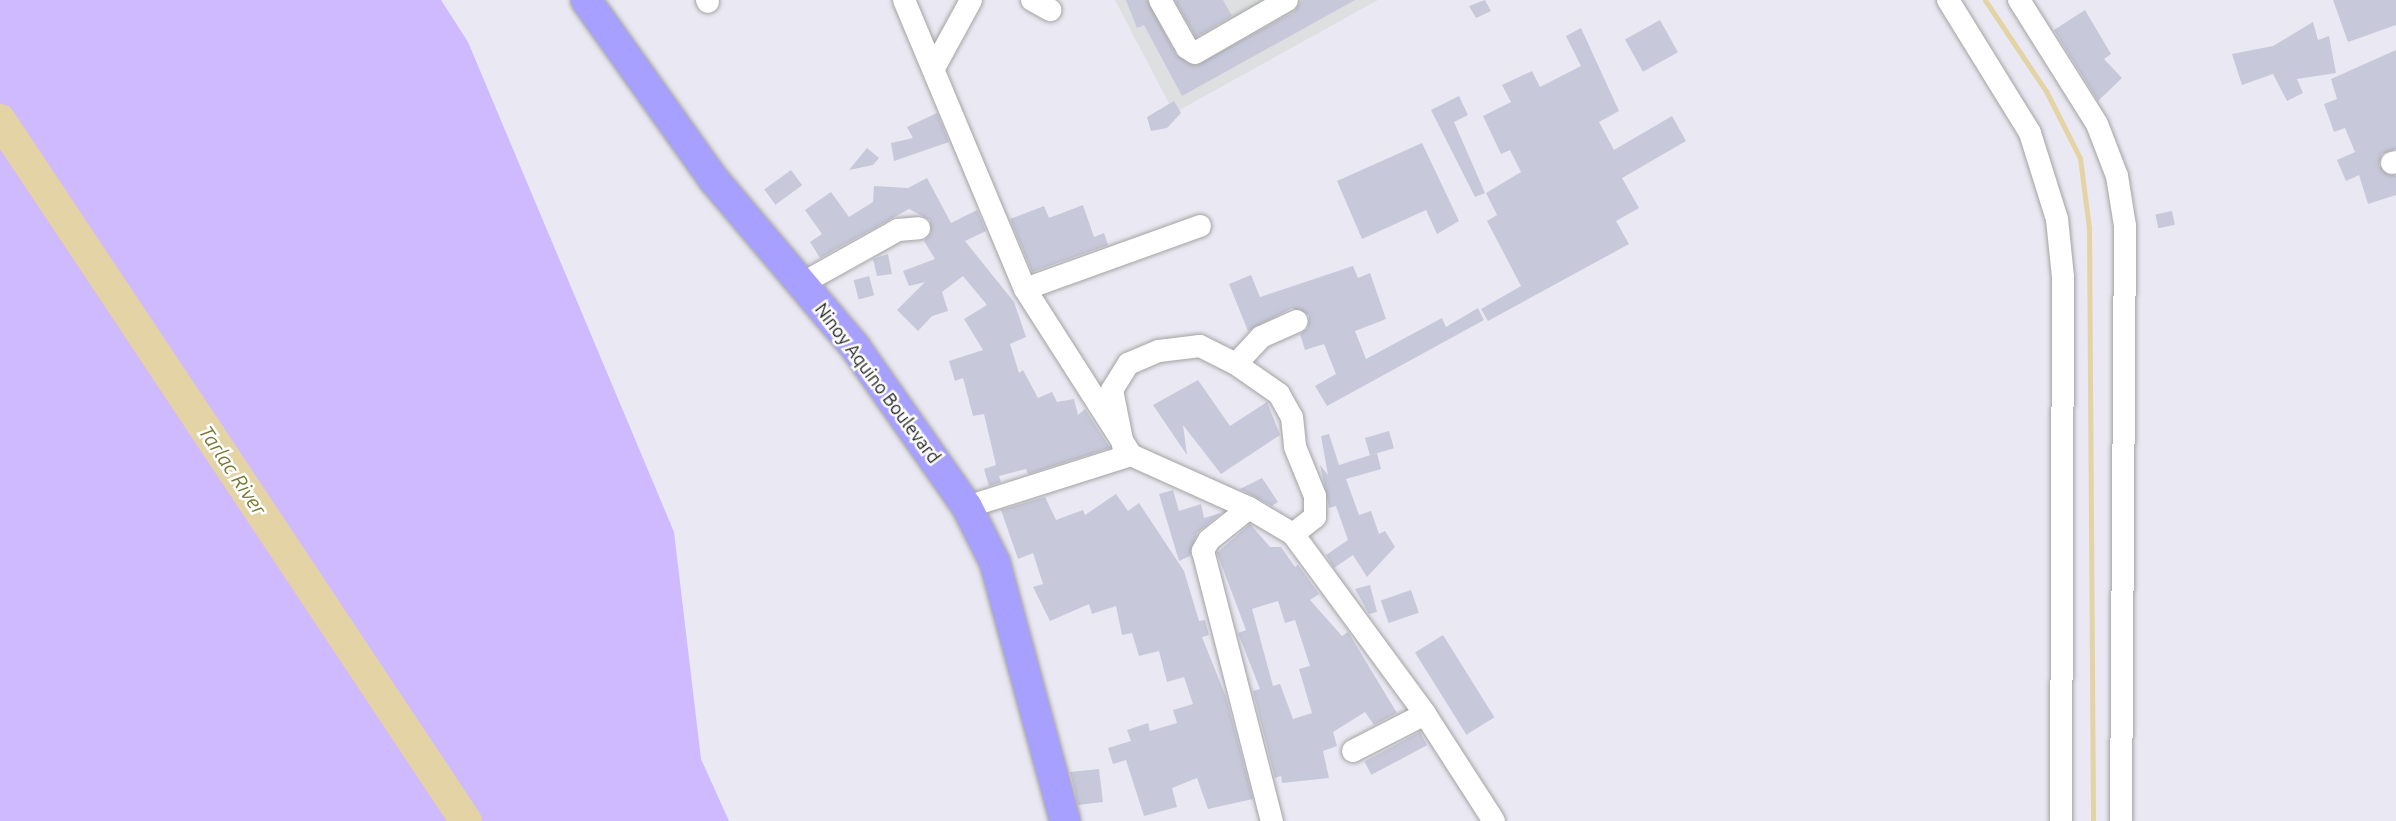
<!DOCTYPE html>
<html>
<head>
<meta charset="utf-8">
<style>
  body { margin:0 }
  #map { position:relative; width:2396px; height:821px; overflow:hidden; background:#eae8f2; font-family:Ubuntu,sans-serif }
  div>[style] { position:absolute }
  .residential>* { inset:0; background:#dedfe0 }
  .sand>* { inset:0; background:#cfb9ff }
  .stream>* { height:5px; margin:-2.5px; padding:0 2.5px; transform-origin:2.5px; border-radius:2.5px; background:#e3d3a5 }
  .river>* { height:32px; margin:-16px; padding:0 16px; transform-origin:16px; border-radius:16px; background:#e3d3a5 }
  .building>* { inset:0; background:#c7c8da; transform-origin:0 0 }
  .roads { filter:drop-shadow(0 0 2px #a3a3a3) drop-shadow(0 0 2px #a3a3a3) }
  .minor>* { height:22px; margin:-11px; padding:0 11px; transform-origin:11px; border-radius:11px; background:#fff }
  .major>* { height:30px; margin:-15px; padding:0 15px; transform-origin:15px; border-radius:15px; background:#a8a0ff }
  span { translate:-50% -50%; white-space:nowrap; text-align:center; line-height:1.15; -webkit-text-stroke:5px #fff; paint-order:stroke }
  .street-label { font-size:18px; color:#222 }
  .water-label { font-size:20px; color:#767730; font-style:italic }
</style>
</head>
<body>
<div id="map">
  <div class="residential">
    <div style="clip-path:polygon(1115px 0,1378px 0,1174px 113px)"></div>
  </div>
  <div class="sand">
    <div style="clip-path:polygon(0 0,441px 0,468px 42px,674px 532px,701px 759px,729px 821px,0 821px)"></div>
  </div>
  <div class="stream">
    <div style="left:1985px;top:0;width:110px;rotate:56.2deg"></div>
    <div style="left:2046px;top:91px;width:75px;rotate:63.1deg"></div>
    <div style="left:2080px;top:158px;width:71px;rotate:82.7deg"></div>
    <div style="left:2089px;top:228px;width:593px;rotate:89.61deg"></div>
  </div>
  <div class="river">
    <div style="left:0;top:120px;width:842px;rotate:56.39deg"></div>
  </div>
  <div class="building">
    <div style="clip-path:polygon(1126px 0,1147px 0,1176px 55px,1195px 66px,1294px 12px,1302px 0,1355px 0,1182px 96px,1144px 25px,1137px 28px)"></div>
    <div style="clip-path:polygon(1175px 0,1223px 0,1232px 16px,1196px 37px)"></div>
    <div style="clip-path:polygon(1485px 0,1491px 11px,1476px 18px,1469px 6px)"></div>
    <div style="clip-path:polygon(2333px 0,2396px 0,2396px 25px,2348px 42px)"></div>
    <div style="clip-path:polygon(2085px 10px,2111px 54px,2104px 59px,2122px 78px,2098px 101px,2054px 30px)"></div>
    <div style="left:1660px;top:20px;width:37px;height:40px;rotate:61deg"></div>
    <div style="clip-path:polygon(2313px 22px,2318px 40px,2329px 36px,2336px 73px,2297px 79px,2303px 93px,2287px 101px,2273px 74px,2242px 85px,2232px 54px,2273px 46px)"></div>
    <div style="clip-path:polygon(1581px 28px,1619px 111px,1599px 122px,1614px 150px,1672px 116px,1686px 141px,1622px 178px,1639px 208px,1616px 221px,1629px 244px,1488px 321px,1481px 309px,1521px 286px,1487px 221px,1497px 215px,1486px 193px,1521px 172px,1510px 150px,1501px 154px,1483px 116px,1511px 102px,1502px 85px,1532px 71px,1540px 87px,1581px 66px,1566px 36px)"></div>
    <div style="clip-path:polygon(2396px 50px,2396px 149px,2382px 154px,2379px 166px,2396px 176px,2396px 195px,2368px 204px,2359px 175px,2346px 181px,2337px 160px,2355px 152px,2345px 128px,2334px 132px,2324px 104px,2337px 99px,2331px 79px)"></div>
    <div style="clip-path:polygon(1459px 96px,1468px 115px,1454px 122px,1485px 193px,1475px 197px,1431px 110px)"></div>
    <div style="clip-path:polygon(1174px 101px,1181px 113px,1167px 128px,1151px 131px,1147px 117px)"></div>
    <div style="clip-path:polygon(937px 113px,949px 142px,894px 161px,891px 143px,913px 138px,907px 127px)"></div>
    <div style="clip-path:polygon(1422px 143px,1459px 221px,1437px 234px,1426px 210px,1362px 239px,1337px 181px)"></div>
    <div style="clip-path:polygon(867px 148px,879px 158px,873px 165px,849px 170px)"></div>
    <div style="left:791px;top:170px;width:19px;height:33px;rotate:54deg"></div>
    <div style="clip-path:polygon(927px 178px,951px 223px,977px 210px,986px 231px,965px 241px,1014px 302px,1026px 337px,1010px 344px,1019px 373px,1023px 370px,1038px 398px,1052px 392px,1057px 402px,1074px 399px,1078px 415px,1085px 409px,1110px 448px,1028px 474px,1026px 469px,999px 476px,1001px 482px,989px 486px,984px 469px,996px 465px,984px 414px,973px 416px,963px 378px,955px 381px,949px 361px,983px 350px,964px 319px,987px 305px,963px 276px,942px 292px,948px 311px,932px 316px,918px 331px,897px 310px,925px 282px,909px 286px,903px 271px,935px 259px,924px 241px,931px 233px,930px 220px,909px 209px,820px 258px,810px 242px,822px 234px,805px 210px,831px 192px,849px 217px,873px 202px,874px 186px,908px 188px)"></div>
    <div style="clip-path:polygon(1083px 205px,1094px 237px,1104px 233px,1108px 245px,1032px 272px,1010px 219px,1044px 206px,1049px 218px)"></div>
    <div style="left:2172px;top:211px;width:14px;height:17px;rotate:78deg"></div>
    <div style="clip-path:polygon(888px 254px,892px 274px,877px 276px,873px 259px)"></div>
    <div style="clip-path:polygon(1353px 266px,1358px 278px,1370px 273px,1386px 319px,1355px 331px,1366px 359px,1442px 318px,1446px 327px,1478px 308px,1484px 320px,1327px 406px,1315px 386px,1336px 374px,1324px 344px,1305px 350px,1300px 334px,1308px 328px,1309px 315px,1292px 308px,1248px 331px,1229px 284px,1251px 275px,1260px 297px)"></div>
    <div style="left:869px;top:276px;width:20px;height:16px;rotate:75deg"></div>
    <div style="clip-path:polygon(1198px 380px,1230px 426px,1267px 402px,1280px 435px,1221px 474px,1183px 425px,1187px 455px,1153px 405px)"></div>
    <div style="left:1389px;top:431px;width:18px;height:25px;rotate:74deg"></div>
    <div style="clip-path:polygon(1329px 434px,1339px 465px,1377px 453px,1381px 469px,1346px 479px,1359px 515px,1371px 511px,1379px 534px,1385px 531px,1395px 547px,1367px 577px,1353px 555px,1334px 568px,1326px 555px,1348px 540px,1336px 506px,1329px 508px,1320px 465px,1328px 475px,1321px 436px)"></div>
    <div style="clip-path:polygon(1262px 478px,1278px 502px,1272px 506px,1240px 489px)"></div>
    <div style="clip-path:polygon(1173px 490px,1179px 511px,1201px 504px,1204px 518px,1221px 513px,1197px 533px,1190px 556px,1179px 561px,1159px 494px)"></div>
    <div style="clip-path:polygon(1116px 494px,1128px 511px,1139px 503px,1184px 571px,1199px 621px,1205px 620px,1209px 635px,1202px 637px,1226px 697px,1253px 799px,1208px 809px,1197px 778px,1172px 788px,1177px 807px,1144px 816px,1126px 760px,1113px 764px,1108px 748px,1131px 741px,1127px 730px,1148px 723px,1150px 731px,1177px 723px,1173px 710px,1193px 704px,1184px 677px,1167px 682px,1159px 651px,1139px 656px,1132px 633px,1122px 635px,1116px 606px,1092px 614px,1089px 604px,1050px 621px,1033px 587px,1043px 584px,1033px 553px,1018px 559px,1001px 510px,1045px 497px,1056px 520px,1083px 510px,1085px 515px)"></div>
    <div style="clip-path:polygon(evenodd,1250px 524px,1270px 547px,1281px 547px,1295px 567px,1298px 565px,1319px 594px,1310px 600px,1342px 636px,1348px 632px,1397px 713px,1374px 725px,1365px 712px,1333px 732px,1337px 746px,1323px 751px,1329px 778px,1282px 783px,1281px 776px,1275px 778px,1253px 691px,1260px 689px,1238px 633px,1246px 630px,1217px 553px,1250px 524px,1278px 601px,1285px 623px,1295px 620px,1310px 666px,1299px 669px,1312px 713px,1293px 719px,1280px 684px,1273px 686px,1252px 609px,1278px 601px)"></div>
    <div style="clip-path:polygon(1370px 585px,1377px 612px,1369px 614px,1355px 589px)"></div>
    <div style="left:1411px;top:590px;width:24px;height:32px;rotate:71deg"></div>
    <div style="left:1443px;top:635px;width:97px;height:33px;rotate:58deg"></div>
    <div style="left:1420px;top:732px;width:15px;height:63px;rotate:62deg"></div>
    <div style="clip-path:polygon(1099px 769px,1103px 802px,1078px 805px,1070px 772px)"></div>
  </div>
  <div class="roads">
    <div class="minor">
      <div style="left:707px;top:0;width:2px;rotate:63deg"></div>
      <div style="left:904px;top:0;width:313px;rotate:67.3deg"></div>
      <div style="left:1025px;top:289px;width:197px;rotate:57.4deg"></div>
      <div style="left:1032px;top:0;width:21px;rotate:29deg"></div>
      <div style="left:1160px;top:0;width:55px;rotate:60.6deg"></div>
      <div style="left:1187px;top:48px;width:9px;rotate:32deg"></div>
      <div style="left:1195px;top:53px;width:106px;rotate:-29.9deg"></div>
      <div style="left:1948px;top:0;width:156px;rotate:58.3deg"></div>
      <div style="left:2030px;top:133px;width:90px;rotate:72.6deg"></div>
      <div style="left:2057px;top:219px;width:58px;rotate:84.1deg"></div>
      <div style="left:2063px;top:277px;width:544px;rotate:90.21deg"></div>
      <div style="left:2019px;top:0;width:146px;rotate:57.8deg"></div>
      <div style="left:2097px;top:124px;width:56px;rotate:69deg"></div>
      <div style="left:2117px;top:176px;width:51px;rotate:80.9deg"></div>
      <div style="left:2125px;top:226px;width:595px;rotate:90.39deg"></div>
      <div style="left:934px;top:68px;width:77px;rotate:-61.4deg"></div>
      <div style="left:2392px;top:163px;width:4px;rotate:-14deg"></div>
      <div style="left:803px;top:283px;width:109px;rotate:-29.2deg"></div>
      <div style="left:898px;top:230px;width:21px;rotate:-5deg"></div>
      <div style="left:1025px;top:289px;width:186px;rotate:-19.8deg"></div>
      <div style="left:1236px;top:364px;width:37px;rotate:-47deg"></div>
      <div style="left:1261px;top:337px;width:39px;rotate:-24deg"></div>
      <div style="left:1123px;top:445px;width:56px;rotate:-101.3deg"></div>
      <div style="left:1112px;top:390px;width:31px;rotate:-58deg"></div>
      <div style="left:1128px;top:364px;width:34px;rotate:-23deg"></div>
      <div style="left:1159px;top:351px;width:41px;rotate:-7deg"></div>
      <div style="left:1200px;top:346px;width:40px;rotate:26.6deg"></div>
      <div style="left:1236px;top:364px;width:52px;rotate:34.9deg"></div>
      <div style="left:1279px;top:394px;width:26px;rotate:61deg"></div>
      <div style="left:1292px;top:417px;width:30px;rotate:84deg"></div>
      <div style="left:1295px;top:447px;width:53px;rotate:67.8deg"></div>
      <div style="left:1315px;top:496px;width:21px;rotate:90deg"></div>
      <div style="left:1315px;top:517px;width:28px;rotate:142deg"></div>
      <div style="left:967px;top:507px;width:172px;rotate:-17.6deg"></div>
      <div style="left:1131px;top:455px;width:129px;rotate:24.2deg"></div>
      <div style="left:1249px;top:508px;width:51px;rotate:30.6deg"></div>
      <div style="left:1293px;top:534px;width:223px;rotate:53.7deg"></div>
      <div style="left:1425px;top:714px;width:127px;rotate:57.2deg"></div>
      <div style="left:1249px;top:508px;width:51px;rotate:141.3deg"></div>
      <div style="left:1209px;top:540px;width:13px;rotate:119deg"></div>
      <div style="left:1203px;top:551px;width:279px;rotate:75.7deg"></div>
      <div style="left:1353px;top:751px;width:81px;rotate:-27.2deg"></div>
    </div>
    <div class="major">
      <div style="left:586px;top:0;width:221px;rotate:54.6deg"></div>
      <div style="left:714px;top:180px;width:219px;rotate:49.8deg"></div>
      <div style="left:855px;top:347px;width:195px;rotate:55deg"></div>
      <div style="left:967px;top:507px;width:63px;rotate:63.4deg"></div>
      <div style="left:995px;top:563px;width:267px;rotate:74.8deg"></div>
    </div>
  </div>
  <div class="street-label">
    <span style="left:878px;top:383px;rotate:53deg">Ninoy Aquino Boulevard</span>
  </div>
  <div class="water-label">
    <span style="left:233px;top:470px;rotate:56deg">Tarlac River</span>
  </div>
</div>
</body>
</html>
